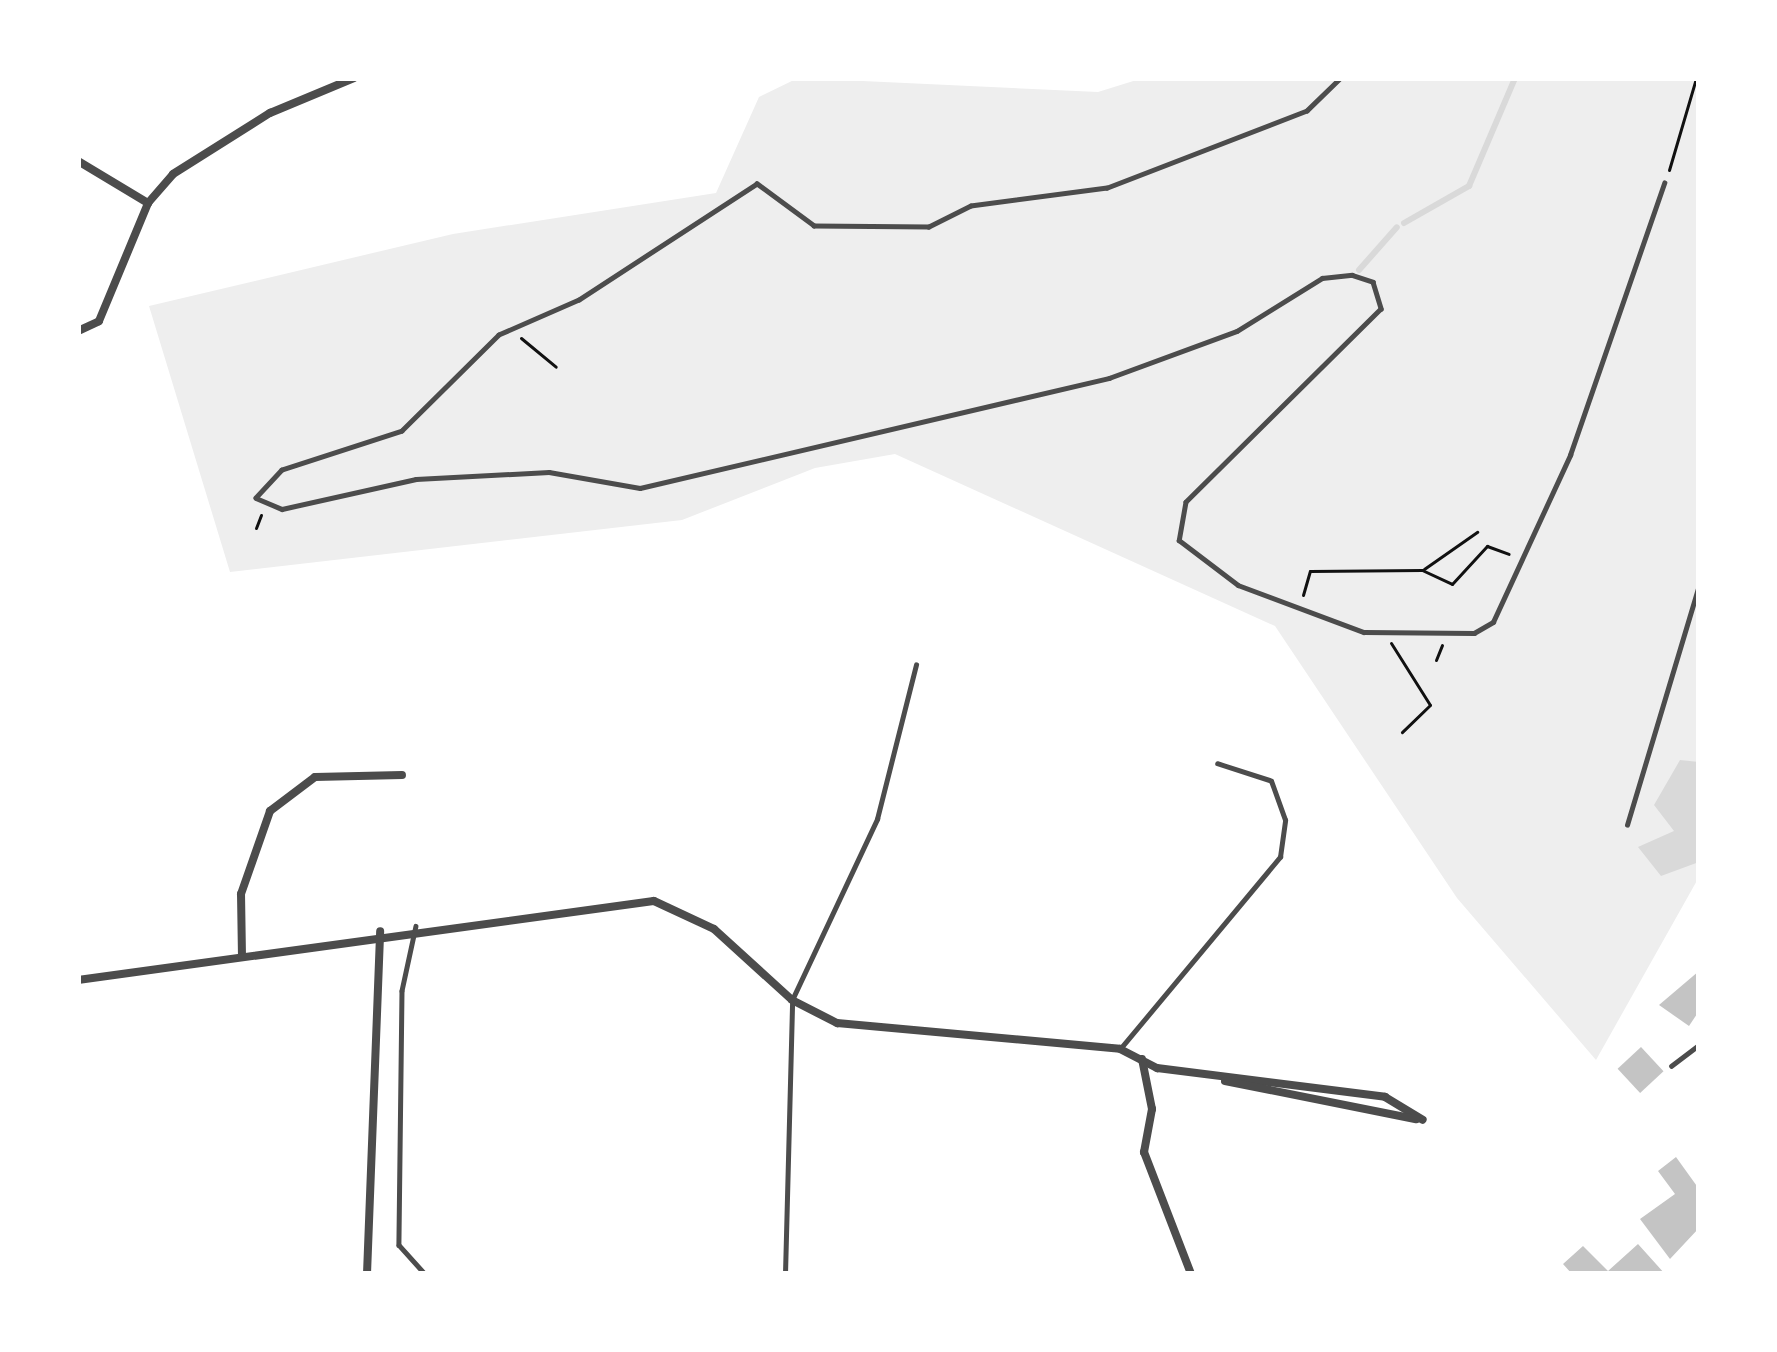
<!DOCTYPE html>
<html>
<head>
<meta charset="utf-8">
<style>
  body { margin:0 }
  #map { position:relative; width:1777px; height:1352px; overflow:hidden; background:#fff; font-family:Quicksand,sans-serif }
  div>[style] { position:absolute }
  .green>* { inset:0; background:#eee }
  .water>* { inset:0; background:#d9d9d9 }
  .stream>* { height:6px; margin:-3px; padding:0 3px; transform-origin:3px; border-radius:3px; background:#d9d9d9 }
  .building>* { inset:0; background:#c4c4c4; transform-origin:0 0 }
  .path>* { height:3px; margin:-1.5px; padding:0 1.5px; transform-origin:1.5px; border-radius:1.5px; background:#111 }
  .service>* { height:4.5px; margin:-2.25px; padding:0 2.25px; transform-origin:2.25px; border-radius:2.25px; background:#4c4c4c }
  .minor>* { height:8px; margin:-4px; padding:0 4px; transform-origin:4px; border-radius:4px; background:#4c4c4c }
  span { translate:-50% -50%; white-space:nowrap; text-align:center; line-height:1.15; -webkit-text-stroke:9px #fff; paint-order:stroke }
  .frame { position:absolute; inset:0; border:81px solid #fff; pointer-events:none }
</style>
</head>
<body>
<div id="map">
  <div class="green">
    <div style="clip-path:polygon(798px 78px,1098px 92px,1143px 78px,1699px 78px,1699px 877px,1596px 1060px,1457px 898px,1275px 626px,895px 454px,815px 468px,682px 520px,230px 572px,149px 306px,453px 234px,716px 193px,759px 97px)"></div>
  </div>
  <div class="water">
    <div style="clip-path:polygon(1680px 760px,1699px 762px,1699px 862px,1661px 876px,1638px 847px,1674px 831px,1654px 805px)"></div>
  </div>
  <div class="stream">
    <div style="left:1404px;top:223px;width:75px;rotate:-29.6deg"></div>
    <div style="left:1469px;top:186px;width:117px;rotate:-66.9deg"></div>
    <div style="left:1359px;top:270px;width:57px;rotate:-48.5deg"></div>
  </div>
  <div class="building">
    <div style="clip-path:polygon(1699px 971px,1699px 1011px,1689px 1026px,1659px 1005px)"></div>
    <div style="left:1641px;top:1047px;width:33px;height:32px;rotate:47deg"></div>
    <div style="clip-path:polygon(1676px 1157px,1699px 1189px,1699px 1228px,1670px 1259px,1640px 1219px,1675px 1194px,1658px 1171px)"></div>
    <div style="clip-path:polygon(1638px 1244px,1665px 1274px,1572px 1274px,1563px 1264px,1583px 1246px,1608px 1271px)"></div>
  </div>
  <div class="path">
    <div style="left:1669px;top:170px;width:96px;rotate:-73.6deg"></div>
    <div style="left:521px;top:338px;width:45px;rotate:39.6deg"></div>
    <div style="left:256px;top:528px;width:14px;rotate:-69deg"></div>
    <div style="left:1424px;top:569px;width:65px;rotate:-34.9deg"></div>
    <div style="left:1303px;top:595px;width:25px;rotate:-74deg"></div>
    <div style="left:1310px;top:571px;width:112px;rotate:-0.5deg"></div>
    <div style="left:1422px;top:570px;width:33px;rotate:25deg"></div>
    <div style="left:1452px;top:584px;width:52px;rotate:-47.4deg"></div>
    <div style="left:1487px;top:546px;width:23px;rotate:20deg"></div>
    <div style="left:1391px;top:643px;width:73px;rotate:57.8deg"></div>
    <div style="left:1430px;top:705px;width:39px;rotate:136deg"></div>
    <div style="left:1436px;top:660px;width:16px;rotate:-68deg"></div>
  </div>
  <div class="service">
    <div style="left:1341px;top:78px;width:47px;rotate:135.9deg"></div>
    <div style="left:1307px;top:111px;width:214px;rotate:158.9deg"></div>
    <div style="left:1107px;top:188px;width:137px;rotate:172.5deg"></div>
    <div style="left:971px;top:206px;width:47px;rotate:153.4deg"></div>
    <div style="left:929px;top:227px;width:115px;rotate:-179.5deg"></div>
    <div style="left:814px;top:226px;width:71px;rotate:-143.6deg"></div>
    <div style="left:757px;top:184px;width:212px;rotate:146.9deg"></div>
    <div style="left:579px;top:300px;width:87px;rotate:156.4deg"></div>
    <div style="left:499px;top:335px;width:136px;rotate:135.3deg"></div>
    <div style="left:402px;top:431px;width:126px;rotate:162deg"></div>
    <div style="left:282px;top:470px;width:38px;rotate:133deg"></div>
    <div style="left:256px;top:498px;width:28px;rotate:23deg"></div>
    <div style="left:282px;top:509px;width:137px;rotate:-12.6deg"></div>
    <div style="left:416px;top:479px;width:133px;rotate:-3deg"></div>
    <div style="left:549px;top:472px;width:92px;rotate:10deg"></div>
    <div style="left:640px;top:488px;width:482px;rotate:-13.2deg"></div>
    <div style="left:1109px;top:378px;width:136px;rotate:-20.2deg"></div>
    <div style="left:1237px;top:331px;width:100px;rotate:-31.9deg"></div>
    <div style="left:1322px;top:278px;width:30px;rotate:-6deg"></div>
    <div style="left:1352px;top:275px;width:22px;rotate:18deg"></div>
    <div style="left:1373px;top:282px;width:28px;rotate:73deg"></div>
    <div style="left:1381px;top:309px;width:274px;rotate:135.3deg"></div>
    <div style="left:1186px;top:502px;width:39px;rotate:100deg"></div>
    <div style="left:1179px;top:540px;width:74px;rotate:37.3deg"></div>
    <div style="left:1238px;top:585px;width:134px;rotate:20.5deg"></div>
    <div style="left:1364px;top:632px;width:110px;rotate:0.5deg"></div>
    <div style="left:1474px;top:633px;width:22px;rotate:-30deg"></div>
    <div style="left:1493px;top:622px;width:184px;rotate:-65.2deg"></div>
    <div style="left:1570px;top:455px;width:288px;rotate:-70.9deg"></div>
    <div style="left:1627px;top:825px;width:251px;rotate:-73.3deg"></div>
    <div style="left:416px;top:926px;width:66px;rotate:102.2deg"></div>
    <div style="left:402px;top:991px;width:254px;rotate:90.7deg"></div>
    <div style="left:399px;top:1245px;width:39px;rotate:48deg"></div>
    <div style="left:1120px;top:1049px;width:250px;rotate:-50.2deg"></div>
    <div style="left:1280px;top:857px;width:37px;rotate:-82deg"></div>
    <div style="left:1285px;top:820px;width:41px;rotate:-109.7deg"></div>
    <div style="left:1271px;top:781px;width:56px;rotate:-162.2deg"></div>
    <div style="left:1671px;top:1066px;width:35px;rotate:-37deg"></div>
    <div style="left:785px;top:1274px;width:274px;rotate:-88.5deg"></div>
    <div style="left:792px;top:1000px;width:200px;rotate:-64.8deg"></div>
    <div style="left:877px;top:819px;width:159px;rotate:-75.8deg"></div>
  </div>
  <div class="minor">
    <div style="left:78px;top:161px;width:82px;rotate:31deg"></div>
    <div style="left:78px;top:331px;width:23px;rotate:-25deg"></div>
    <div style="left:99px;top:321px;width:128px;rotate:-67.4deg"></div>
    <div style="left:148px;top:203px;width:38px;rotate:-49deg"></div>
    <div style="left:173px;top:174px;width:115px;rotate:-32.2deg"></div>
    <div style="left:270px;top:113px;width:91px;rotate:-22.6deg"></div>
    <div style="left:242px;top:957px;width:63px;rotate:-90.9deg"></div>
    <div style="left:241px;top:894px;width:88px;rotate:-70.7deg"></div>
    <div style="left:270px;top:811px;width:56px;rotate:-37.1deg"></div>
    <div style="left:315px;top:777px;width:87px;rotate:-1.3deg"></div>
    <div style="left:78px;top:980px;width:581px;rotate:-7.81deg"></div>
    <div style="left:654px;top:901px;width:66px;rotate:25deg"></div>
    <div style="left:714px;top:929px;width:105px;rotate:42.3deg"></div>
    <div style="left:792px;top:1000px;width:51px;rotate:27.1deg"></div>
    <div style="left:837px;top:1023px;width:284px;rotate:5.2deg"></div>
    <div style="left:1120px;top:1049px;width:42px;rotate:27.2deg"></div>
    <div style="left:1157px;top:1068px;width:230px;rotate:7.2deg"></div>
    <div style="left:1385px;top:1097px;width:44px;rotate:31.2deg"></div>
    <div style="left:1142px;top:1059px;width:51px;rotate:78.7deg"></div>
    <div style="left:1152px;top:1109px;width:44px;rotate:100.5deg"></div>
    <div style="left:1144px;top:1152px;width:131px;rotate:68.9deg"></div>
    <div style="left:1225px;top:1081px;width:195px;rotate:11.3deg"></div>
    <div style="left:367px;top:1274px;width:343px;rotate:-87.8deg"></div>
  </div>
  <div class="frame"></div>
</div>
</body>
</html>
